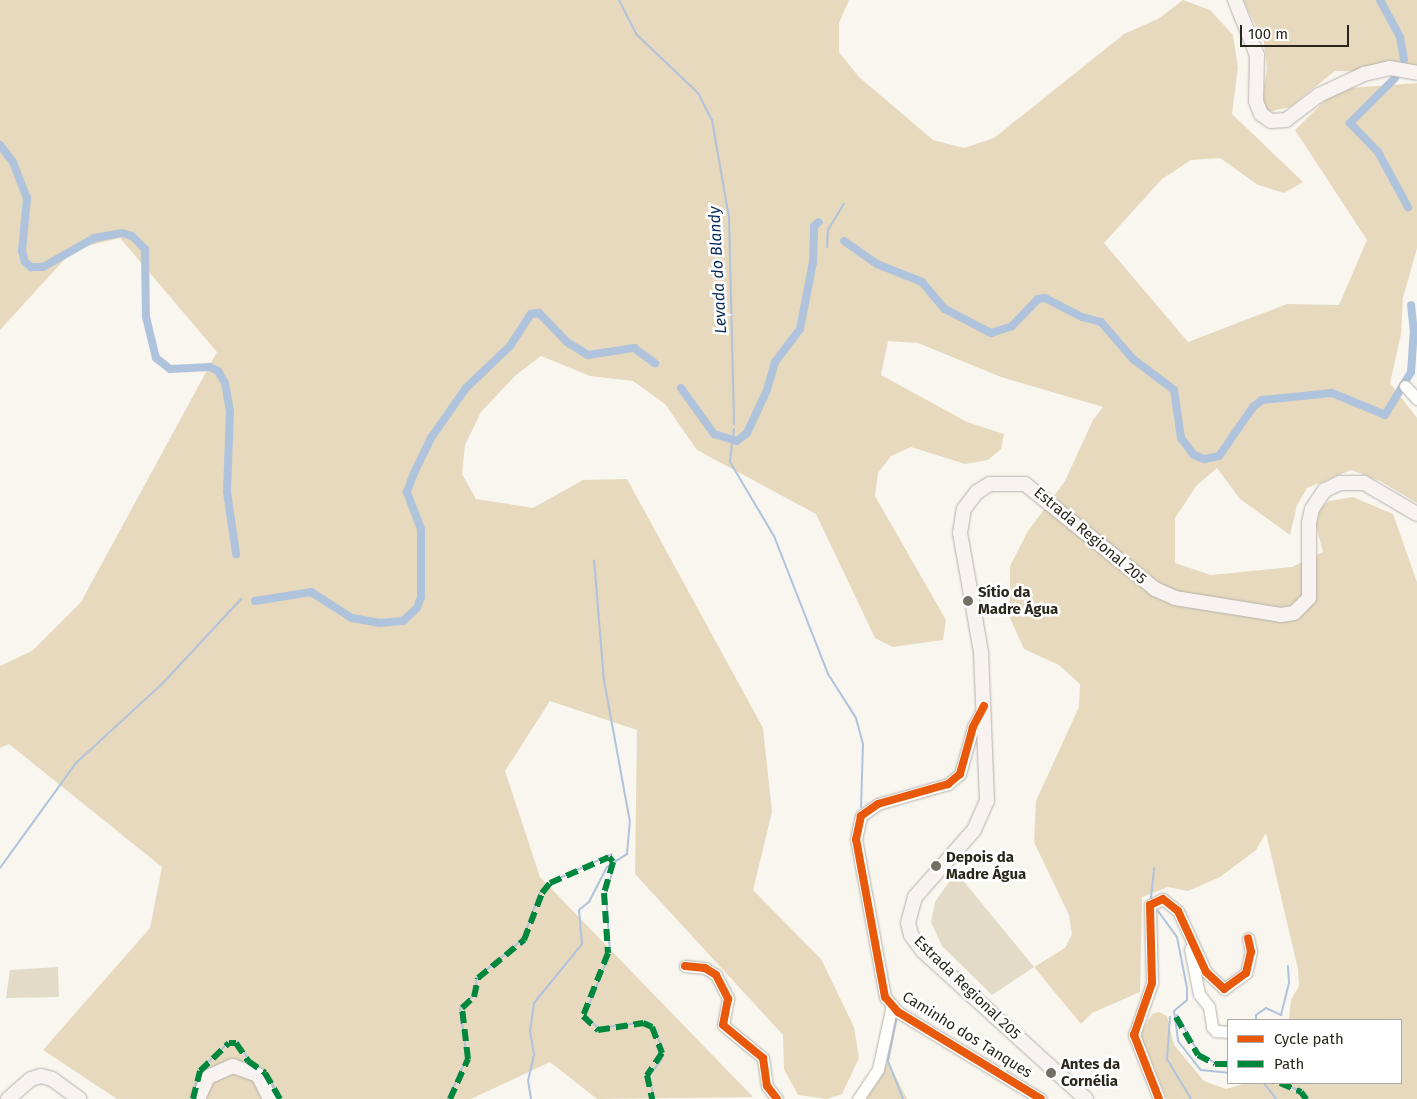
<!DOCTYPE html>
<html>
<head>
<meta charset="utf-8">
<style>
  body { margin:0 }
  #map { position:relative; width:1417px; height:1099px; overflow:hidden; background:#f9f6f0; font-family:"Fira Sans",sans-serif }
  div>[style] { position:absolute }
  .green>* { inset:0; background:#e3dac8 }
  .forest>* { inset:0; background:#e6d9bd }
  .stream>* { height:2px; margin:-1px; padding:0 1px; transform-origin:1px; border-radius:1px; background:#b0c3dc }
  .canal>* { height:8px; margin:-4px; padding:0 4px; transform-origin:4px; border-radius:4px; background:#b0c3dc }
  .roads { filter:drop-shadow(0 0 1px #b5b1aa) drop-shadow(0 0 1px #b5b1aa) }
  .minor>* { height:11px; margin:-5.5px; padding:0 5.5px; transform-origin:5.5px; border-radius:5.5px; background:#fefefd }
  .major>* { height:14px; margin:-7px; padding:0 7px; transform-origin:7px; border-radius:7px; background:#f8f3f1 }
  .quiet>* { height:6px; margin-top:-3px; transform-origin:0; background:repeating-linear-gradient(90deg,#00873e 0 12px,transparent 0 18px) }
  .cycleway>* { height:8px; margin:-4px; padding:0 4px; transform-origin:4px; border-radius:4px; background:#e8590c }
  .dots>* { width:14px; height:14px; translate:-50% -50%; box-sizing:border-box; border:2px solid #fff; border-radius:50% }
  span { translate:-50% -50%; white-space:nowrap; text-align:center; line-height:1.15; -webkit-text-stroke:5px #fff; paint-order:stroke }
  .street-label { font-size:15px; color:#2c271c }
  .poi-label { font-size:15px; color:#2c271c; font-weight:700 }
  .left { translate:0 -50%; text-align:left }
  .water-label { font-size:16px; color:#052b5b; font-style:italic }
  .legend { position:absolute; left:1227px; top:1019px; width:175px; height:65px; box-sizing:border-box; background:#fff; border:1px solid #aba9a4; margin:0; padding:6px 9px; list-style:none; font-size:15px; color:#2c271c }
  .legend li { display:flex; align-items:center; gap:10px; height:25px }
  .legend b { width:25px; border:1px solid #aba9a4 }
  .scale { position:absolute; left:1240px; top:25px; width:109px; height:22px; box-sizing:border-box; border:2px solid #2c271c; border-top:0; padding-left:6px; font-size:15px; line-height:18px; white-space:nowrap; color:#2c271c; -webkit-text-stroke:4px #fff; paint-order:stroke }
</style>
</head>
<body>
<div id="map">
  <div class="green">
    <div style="clip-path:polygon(956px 872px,1034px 967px,992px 995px,942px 946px,931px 922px,935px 902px)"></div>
    <div style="clip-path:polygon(58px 967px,59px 997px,6px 998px,10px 970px)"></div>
  </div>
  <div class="forest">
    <div style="clip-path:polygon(0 0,849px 0,839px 23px,839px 52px,859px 77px,933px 140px,964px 148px,994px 138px,1124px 34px,1158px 19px,1183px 0,1210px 10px,1233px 35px,1238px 67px,1232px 114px,1303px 182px,1284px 193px,1258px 185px,1220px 158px,1191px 160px,1162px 179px,1104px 243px,1188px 342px,1287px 304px,1339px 305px,1367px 240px,1295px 130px,1337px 89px,1417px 83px,1417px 248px,1403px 298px,1401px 334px,1390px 383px,1417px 418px,1417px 503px,1380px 481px,1351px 470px,1307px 488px,1297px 505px,1290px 535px,1240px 499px,1217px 468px,1197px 485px,1175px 518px,1175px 563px,1211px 575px,1292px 567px,1323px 552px,1316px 526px,1320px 508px,1329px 501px,1353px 497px,1393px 514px,1417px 582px,1417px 1099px,1167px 1099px,1140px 1035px,1152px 1014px,1159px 1012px,1167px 1016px,1174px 1045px,1204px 1081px,1226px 1089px,1246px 1083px,1401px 1083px,1401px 1020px,1289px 1020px,1291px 1000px,1299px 986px,1298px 969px,1266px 833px,1256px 850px,1220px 877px,1188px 891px,1168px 887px,1142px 897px,1140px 992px,1092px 1013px,1081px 1024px,1034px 967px,1065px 948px,1072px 934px,1069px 915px,1034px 842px,1036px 801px,1079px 707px,1080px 684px,1059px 665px,1024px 649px,1010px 618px,1010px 566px,1028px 531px,1065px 481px,1093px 420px,1103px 407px,1001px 377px,918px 343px,888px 341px,881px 375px,967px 422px,1004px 434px,1001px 449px,988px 460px,965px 464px,911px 447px,891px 456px,878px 473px,875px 496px,946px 620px,943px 640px,893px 647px,875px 638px,816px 514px,697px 450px,665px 404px,633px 381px,590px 376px,541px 356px,516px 375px,481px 412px,465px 445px,462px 474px,476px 499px,533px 508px,583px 480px,627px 479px,763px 728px,772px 812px,753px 890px,821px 959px,854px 1027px,859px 1058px,842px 1094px,827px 1099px,798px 1095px,784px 1069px,783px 1035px,635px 874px,637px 730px,550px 701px,505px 771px,540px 877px,753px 1097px,597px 1099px,550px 1062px,471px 1099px,117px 1099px,43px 1050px,150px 928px,162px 867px,9px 744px,0 748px,0 666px,32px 651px,81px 602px,217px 352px,120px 238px,74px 249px,0 330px)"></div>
    <div style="clip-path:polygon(1243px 0,1417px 0,1417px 73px,1335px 71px,1290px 107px,1268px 112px,1262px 101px,1267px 68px,1264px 42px)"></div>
    <div style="clip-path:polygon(888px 1061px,907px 1099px,865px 1099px)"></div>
  </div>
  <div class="stream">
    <div style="left:619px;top:0;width:38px;rotate:63deg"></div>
    <div style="left:636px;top:34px;width:86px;rotate:43.6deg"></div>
    <div style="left:698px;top:93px;width:30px;rotate:63deg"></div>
    <div style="left:712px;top:120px;width:98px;rotate:80.1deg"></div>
    <div style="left:729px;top:217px;width:207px;rotate:88.6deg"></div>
    <div style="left:827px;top:247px;width:17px;rotate:-87deg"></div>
    <div style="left:828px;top:230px;width:31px;rotate:-59deg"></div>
    <div style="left:733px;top:438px;width:9px;rotate:-84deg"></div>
    <div style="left:732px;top:443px;width:19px;rotate:96deg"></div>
    <div style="left:730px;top:462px;width:86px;rotate:59.3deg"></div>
    <div style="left:774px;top:536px;width:148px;rotate:68.6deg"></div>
    <div style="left:828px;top:674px;width:52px;rotate:57.5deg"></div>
    <div style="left:856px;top:718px;width:27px;rotate:75deg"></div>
    <div style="left:863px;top:744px;width:63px;rotate:91.8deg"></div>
    <div style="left:616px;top:860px;width:34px;rotate:107deg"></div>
    <div style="left:606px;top:893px;width:60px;rotate:86.2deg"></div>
    <div style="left:610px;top:953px;width:67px;rotate:112deg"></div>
    <div style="left:585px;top:1015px;width:18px;rotate:45deg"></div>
    <div style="left:598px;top:1028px;width:50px;rotate:-6.8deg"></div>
    <div style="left:648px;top:1022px;width:9px;rotate:41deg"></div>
    <div style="left:655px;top:1028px;width:26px;rotate:72deg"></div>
    <div style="left:0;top:868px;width:130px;rotate:-54.1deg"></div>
    <div style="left:76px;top:763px;width:118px;rotate:-42.6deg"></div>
    <div style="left:163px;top:683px;width:115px;rotate:-47.1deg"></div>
    <div style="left:1151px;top:898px;width:30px;rotate:-84deg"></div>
    <div style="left:1158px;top:911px;width:32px;rotate:54deg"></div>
    <div style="left:1177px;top:937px;width:52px;rotate:78.9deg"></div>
    <div style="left:1187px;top:988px;width:12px;rotate:90deg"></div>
    <div style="left:1187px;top:1000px;width:17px;rotate:140deg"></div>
    <div style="left:1174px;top:1011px;width:30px;rotate:82deg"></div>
    <div style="left:1178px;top:1041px;width:37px;rotate:52deg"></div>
    <div style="left:1201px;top:1070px;width:27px;rotate:6deg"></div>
    <div style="left:1177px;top:1015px;width:45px;rotate:60.6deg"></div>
    <div style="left:1199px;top:1054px;width:18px;rotate:29deg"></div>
    <div style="left:1215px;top:1063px;width:13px;rotate:-4deg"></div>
    <div style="left:897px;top:1016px;width:46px;rotate:101.3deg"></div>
    <div style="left:888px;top:1061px;width:41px;rotate:68.5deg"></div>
    <div style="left:1170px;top:1017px;width:42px;rotate:94.1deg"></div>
    <div style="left:1167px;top:1059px;width:47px;rotate:59deg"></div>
    <div style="left:1256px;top:1020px;width:5px;rotate:-90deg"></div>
    <div style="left:1256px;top:1015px;width:12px;rotate:-35deg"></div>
    <div style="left:1266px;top:1008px;width:17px;rotate:25deg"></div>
    <div style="left:1281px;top:1015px;width:34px;rotate:-76deg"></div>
    <div style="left:1289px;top:982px;width:16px;rotate:-94deg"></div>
    <div style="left:1264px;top:1083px;width:20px;rotate:53deg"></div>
    <div style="left:1281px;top:1083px;width:22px;rotate:22deg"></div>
    <div style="left:1301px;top:1091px;width:11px;rotate:49deg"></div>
    <div style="left:192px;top:1097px;width:28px;rotate:-73deg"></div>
    <div style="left:200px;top:1070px;width:40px;rotate:-44deg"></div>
    <div style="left:229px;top:1042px;width:8px"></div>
    <div style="left:237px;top:1042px;width:22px;rotate:56deg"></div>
    <div style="left:249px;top:1060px;width:21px;rotate:37deg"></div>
    <div style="left:266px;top:1073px;width:30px;rotate:60deg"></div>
    <div style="left:448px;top:1099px;width:45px;rotate:-65.1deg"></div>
    <div style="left:467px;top:1058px;width:50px;rotate:-98deg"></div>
    <div style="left:460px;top:1008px;width:18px;rotate:-43deg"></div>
    <div style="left:473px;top:996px;width:18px;rotate:-77deg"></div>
    <div style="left:477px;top:978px;width:60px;rotate:-40.3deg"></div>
    <div style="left:523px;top:939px;width:50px;rotate:-70.1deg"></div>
    <div style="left:540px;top:892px;width:13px;rotate:-45deg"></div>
    <div style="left:549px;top:883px;width:69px;rotate:-24.7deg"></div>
    <div style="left:531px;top:1099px;width:18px;rotate:-99deg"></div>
    <div style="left:528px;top:1081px;width:28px;rotate:-77deg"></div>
    <div style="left:534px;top:1054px;width:22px;rotate:-100deg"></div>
    <div style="left:530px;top:1032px;width:29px;rotate:-82deg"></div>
    <div style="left:534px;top:1003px;width:76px;rotate:-50.9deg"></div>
    <div style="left:582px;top:944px;width:34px;rotate:-95deg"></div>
    <div style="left:579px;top:910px;width:13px;rotate:-39deg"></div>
    <div style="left:589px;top:902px;width:39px;rotate:-63deg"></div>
    <div style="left:607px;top:867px;width:24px;rotate:-33deg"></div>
    <div style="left:627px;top:854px;width:32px;rotate:-85deg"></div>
    <div style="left:630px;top:822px;width:143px;rotate:-100.4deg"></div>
    <div style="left:604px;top:681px;width:121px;rotate:-94.7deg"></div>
    <div style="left:654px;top:1099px;width:24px;rotate:-102deg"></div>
    <div style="left:649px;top:1076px;width:21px;rotate:-53deg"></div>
  </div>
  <div class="canal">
    <div style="left:1380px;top:0;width:42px;rotate:61.6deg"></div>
    <div style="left:1400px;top:37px;width:23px;rotate:80deg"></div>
    <div style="left:1395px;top:78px;width:64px;rotate:135deg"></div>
    <div style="left:1350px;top:123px;width:40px;rotate:46deg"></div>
    <div style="left:1378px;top:152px;width:63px;rotate:61.4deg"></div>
    <div style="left:0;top:145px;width:21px;rotate:53deg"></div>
    <div style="left:13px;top:162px;width:39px;rotate:69deg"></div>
    <div style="left:27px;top:198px;width:53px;rotate:95.4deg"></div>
    <div style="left:22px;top:251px;width:11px;rotate:75deg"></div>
    <div style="left:25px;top:262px;width:8px;rotate:40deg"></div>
    <div style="left:31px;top:267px;width:12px"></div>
    <div style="left:43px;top:267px;width:59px;rotate:-29.6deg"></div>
    <div style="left:94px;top:238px;width:28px;rotate:-10deg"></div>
    <div style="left:122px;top:233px;width:10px;rotate:17deg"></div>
    <div style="left:132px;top:236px;width:18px;rotate:45deg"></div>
    <div style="left:145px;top:249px;width:68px;rotate:89.2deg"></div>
    <div style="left:146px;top:317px;width:42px;rotate:76.3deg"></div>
    <div style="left:156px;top:358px;width:18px;rotate:38deg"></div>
    <div style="left:170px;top:369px;width:40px;rotate:-2.9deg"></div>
    <div style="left:210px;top:367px;width:9px;rotate:27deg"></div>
    <div style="left:218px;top:371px;width:14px;rotate:60deg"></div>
    <div style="left:225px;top:383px;width:28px;rotate:80deg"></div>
    <div style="left:230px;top:411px;width:81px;rotate:92.1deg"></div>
    <div style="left:227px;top:492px;width:63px;rotate:81.7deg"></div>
    <div style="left:844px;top:241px;width:40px;rotate:34.9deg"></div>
    <div style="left:877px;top:264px;width:48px;rotate:21.8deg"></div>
    <div style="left:922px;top:282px;width:35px;rotate:50deg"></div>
    <div style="left:945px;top:309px;width:52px;rotate:27.6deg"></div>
    <div style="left:991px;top:333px;width:22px;rotate:-18deg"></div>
    <div style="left:1012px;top:326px;width:37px;rotate:-46deg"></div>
    <div style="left:1038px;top:299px;width:7px;rotate:-8deg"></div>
    <div style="left:1045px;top:298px;width:42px;rotate:27.2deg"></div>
    <div style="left:1082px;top:317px;width:20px;rotate:15deg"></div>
    <div style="left:1101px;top:322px;width:49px;rotate:49.1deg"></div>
    <div style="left:1133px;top:359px;width:51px;rotate:37.1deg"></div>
    <div style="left:1174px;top:390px;width:49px;rotate:81.7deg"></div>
    <div style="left:1181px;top:438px;width:21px;rotate:53deg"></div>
    <div style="left:1194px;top:455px;width:11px;rotate:22deg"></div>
    <div style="left:1204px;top:459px;width:15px;rotate:-11deg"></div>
    <div style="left:1219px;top:456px;width:60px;rotate:-55.2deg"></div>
    <div style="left:1253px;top:407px;width:11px;rotate:-38deg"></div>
    <div style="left:1262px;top:400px;width:70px;rotate:-5.7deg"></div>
    <div style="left:1332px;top:393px;width:57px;rotate:22.5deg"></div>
    <div style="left:1385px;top:415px;width:50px;rotate:-58.8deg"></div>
    <div style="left:1411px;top:372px;width:39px;rotate:-86deg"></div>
    <div style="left:1414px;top:333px;width:28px;rotate:-96deg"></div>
    <div style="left:681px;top:388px;width:57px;rotate:54.3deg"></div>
    <div style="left:714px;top:434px;width:24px;rotate:17deg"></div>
    <div style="left:737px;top:441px;width:13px;rotate:-39deg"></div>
    <div style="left:747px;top:433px;width:47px;rotate:-65.1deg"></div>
    <div style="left:767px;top:390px;width:29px;rotate:-74deg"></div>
    <div style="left:775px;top:362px;width:41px;rotate:-52.9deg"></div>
    <div style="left:800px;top:329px;width:68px;rotate:-79deg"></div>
    <div style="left:813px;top:262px;width:36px;rotate:-88deg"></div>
    <div style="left:814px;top:226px;width:6px;rotate:-39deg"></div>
    <div style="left:255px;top:601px;width:57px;rotate:-9.1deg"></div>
    <div style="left:311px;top:592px;width:49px;rotate:32.4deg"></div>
    <div style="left:352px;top:618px;width:27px;rotate:10deg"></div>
    <div style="left:379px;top:623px;width:24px;rotate:-5deg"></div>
    <div style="left:403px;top:621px;width:19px;rotate:-43deg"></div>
    <div style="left:417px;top:608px;width:12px;rotate:-70deg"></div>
    <div style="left:421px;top:597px;width:68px;rotate:-90deg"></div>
    <div style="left:421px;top:529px;width:40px;rotate:-111deg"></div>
    <div style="left:407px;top:492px;width:20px;rotate:-70deg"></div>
    <div style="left:414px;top:473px;width:39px;rotate:-64deg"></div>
    <div style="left:431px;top:438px;width:61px;rotate:-55deg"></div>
    <div style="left:466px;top:388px;width:61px;rotate:-43.7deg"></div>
    <div style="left:510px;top:346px;width:38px;rotate:-57deg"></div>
    <div style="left:531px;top:314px;width:8px;rotate:-7deg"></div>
    <div style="left:539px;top:313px;width:40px;rotate:46deg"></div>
    <div style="left:567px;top:342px;width:25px;rotate:32deg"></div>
    <div style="left:588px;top:355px;width:47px;rotate:-8.7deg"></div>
    <div style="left:634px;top:348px;width:26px;rotate:36deg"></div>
  </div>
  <div class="roads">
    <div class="minor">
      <div style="left:1405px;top:386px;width:18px;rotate:47deg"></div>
      <div style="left:984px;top:706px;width:24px;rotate:118deg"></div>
      <div style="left:973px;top:727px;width:49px;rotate:105.5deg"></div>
      <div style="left:960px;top:774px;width:16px;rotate:140deg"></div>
      <div style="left:948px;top:784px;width:73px;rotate:164.1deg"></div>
      <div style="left:878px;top:804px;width:21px;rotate:145deg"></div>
      <div style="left:861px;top:816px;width:24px;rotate:102deg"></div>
      <div style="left:856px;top:839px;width:161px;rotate:79.6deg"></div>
      <div style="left:885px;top:997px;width:20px;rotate:49deg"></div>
      <div style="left:898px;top:1012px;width:167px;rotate:31.3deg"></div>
      <div style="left:1190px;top:949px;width:46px;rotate:78.7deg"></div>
      <div style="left:1199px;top:994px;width:16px;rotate:52deg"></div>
      <div style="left:1209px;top:1007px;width:20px;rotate:81deg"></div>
      <div style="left:1212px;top:1027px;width:6px;rotate:45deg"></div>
      <div style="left:1216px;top:1031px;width:12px;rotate:5deg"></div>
      <div style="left:685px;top:966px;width:20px;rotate:6deg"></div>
      <div style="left:705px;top:968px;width:13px;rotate:32deg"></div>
      <div style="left:716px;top:975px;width:27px;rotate:63deg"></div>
      <div style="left:728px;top:999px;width:26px;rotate:101deg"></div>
      <div style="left:723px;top:1025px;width:52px;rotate:39.5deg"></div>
      <div style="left:763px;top:1058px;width:28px;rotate:82deg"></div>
      <div style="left:767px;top:1086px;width:16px;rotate:52deg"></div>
      <div style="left:858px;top:1099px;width:36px;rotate:-56deg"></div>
      <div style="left:878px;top:1069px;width:66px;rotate:-77.7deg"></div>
      <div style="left:1159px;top:1099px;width:69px;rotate:-111.3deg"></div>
      <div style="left:1134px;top:1035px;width:55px;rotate:-70.9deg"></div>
      <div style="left:1152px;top:983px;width:78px;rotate:-91.5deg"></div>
      <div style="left:1150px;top:905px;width:14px;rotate:-25deg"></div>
      <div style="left:1163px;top:899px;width:19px;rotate:39deg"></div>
      <div style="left:1178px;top:911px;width:67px;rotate:65.3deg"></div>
      <div style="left:1206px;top:972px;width:25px;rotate:43deg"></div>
      <div style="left:1224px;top:989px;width:27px;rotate:-36deg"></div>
      <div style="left:1246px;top:973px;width:22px;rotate:-77deg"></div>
      <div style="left:1251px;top:952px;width:14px;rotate:-102deg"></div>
    </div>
    <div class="major">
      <div style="left:1235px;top:0;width:59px;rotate:68.2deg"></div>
      <div style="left:1257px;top:55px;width:46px;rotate:91.2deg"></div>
      <div style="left:1256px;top:101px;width:14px;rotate:69deg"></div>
      <div style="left:1261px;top:114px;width:12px;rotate:35deg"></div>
      <div style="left:1271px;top:121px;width:15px;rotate:-4deg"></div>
      <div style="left:1286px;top:120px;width:41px;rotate:-37.1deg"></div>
      <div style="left:1319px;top:95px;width:50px;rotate:-25deg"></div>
      <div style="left:1364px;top:74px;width:27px;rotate:-13deg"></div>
      <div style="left:1390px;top:68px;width:27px;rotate:10deg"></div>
      <div style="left:8px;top:1099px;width:30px;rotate:-41deg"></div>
      <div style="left:31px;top:1079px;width:10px;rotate:-17deg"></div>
      <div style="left:41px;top:1076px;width:11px;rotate:15deg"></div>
      <div style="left:52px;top:1079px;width:34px;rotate:36deg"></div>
      <div style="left:198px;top:1099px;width:24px;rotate:-66deg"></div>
      <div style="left:208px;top:1077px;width:27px;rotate:-24deg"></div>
      <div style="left:233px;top:1066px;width:27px;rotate:20deg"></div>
      <div style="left:258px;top:1075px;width:27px;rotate:63deg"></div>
      <div style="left:1086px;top:1099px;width:220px;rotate:-137.8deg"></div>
      <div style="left:923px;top:951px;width:20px;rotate:-127deg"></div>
      <div style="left:911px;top:935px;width:12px;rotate:-104deg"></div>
      <div style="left:908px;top:923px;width:27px;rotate:-75deg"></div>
      <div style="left:915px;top:897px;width:89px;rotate:-48.6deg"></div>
      <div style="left:974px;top:830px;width:32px;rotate:-66deg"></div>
      <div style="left:987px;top:801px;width:149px;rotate:-92.3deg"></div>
      <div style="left:981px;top:652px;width:121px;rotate:-100deg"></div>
      <div style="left:960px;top:533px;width:24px;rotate:-81deg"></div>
      <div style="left:964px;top:509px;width:21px;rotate:-53deg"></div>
      <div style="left:977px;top:492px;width:15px;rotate:-32deg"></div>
      <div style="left:990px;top:484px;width:35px"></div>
      <div style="left:1025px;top:484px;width:167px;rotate:38.9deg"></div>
      <div style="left:1155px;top:589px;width:22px;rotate:24deg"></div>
      <div style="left:1175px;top:598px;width:107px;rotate:9.1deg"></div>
      <div style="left:1281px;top:615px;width:13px;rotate:-9deg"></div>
      <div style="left:1294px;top:613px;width:21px;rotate:-45deg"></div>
      <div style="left:1309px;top:598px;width:75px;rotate:-90deg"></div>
      <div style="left:1309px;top:523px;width:14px;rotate:-78deg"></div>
      <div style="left:1312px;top:509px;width:23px;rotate:-56deg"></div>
      <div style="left:1325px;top:490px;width:17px;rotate:-25deg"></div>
      <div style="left:1340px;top:483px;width:24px"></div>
      <div style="left:1364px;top:483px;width:61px;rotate:30.3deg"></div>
    </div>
  </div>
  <div class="quiet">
    <div style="left:1176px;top:1017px;width:44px;rotate:59.9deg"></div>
    <div style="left:1198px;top:1055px;width:19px;rotate:28deg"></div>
    <div style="left:1215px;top:1064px;width:13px"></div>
    <div style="left:1280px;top:1083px;width:23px;rotate:23deg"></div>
    <div style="left:1301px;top:1092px;width:9px;rotate:54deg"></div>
    <div style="left:193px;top:1099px;width:29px;rotate:-76deg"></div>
    <div style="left:200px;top:1071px;width:40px;rotate:-44deg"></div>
    <div style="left:229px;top:1043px;width:7px"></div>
    <div style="left:236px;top:1043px;width:22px;rotate:56deg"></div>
    <div style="left:248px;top:1061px;width:21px;rotate:35deg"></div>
    <div style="left:265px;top:1073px;width:30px;rotate:60deg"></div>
    <div style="left:450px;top:1099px;width:44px;rotate:-65.8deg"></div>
    <div style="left:468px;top:1059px;width:51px;rotate:-96.7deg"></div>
    <div style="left:462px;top:1008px;width:16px;rotate:-43deg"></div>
    <div style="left:474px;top:997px;width:19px;rotate:-78deg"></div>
    <div style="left:478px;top:978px;width:60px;rotate:-39.6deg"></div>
    <div style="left:524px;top:940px;width:50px;rotate:-69deg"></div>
    <div style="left:542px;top:893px;width:13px;rotate:-51deg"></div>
    <div style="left:550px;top:883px;width:64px;rotate:-23.8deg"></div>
    <div style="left:609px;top:857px;width:6px;rotate:51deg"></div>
    <div style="left:613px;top:862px;width:32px;rotate:106deg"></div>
    <div style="left:604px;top:893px;width:60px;rotate:86.2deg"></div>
    <div style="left:608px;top:953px;width:68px;rotate:111.6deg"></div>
    <div style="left:583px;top:1016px;width:21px;rotate:43deg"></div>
    <div style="left:598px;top:1030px;width:46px;rotate:-8.8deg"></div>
    <div style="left:643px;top:1023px;width:10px;rotate:24deg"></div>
    <div style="left:652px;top:1027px;width:28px;rotate:69deg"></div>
    <div style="left:662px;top:1053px;width:27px;rotate:124deg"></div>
    <div style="left:647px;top:1075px;width:25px;rotate:78deg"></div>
  </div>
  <div class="cycleway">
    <div style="left:984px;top:706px;width:24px;rotate:118deg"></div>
    <div style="left:973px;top:727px;width:49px;rotate:105.5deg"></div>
    <div style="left:960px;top:774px;width:16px;rotate:140deg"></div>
    <div style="left:948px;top:784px;width:73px;rotate:164.1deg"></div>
    <div style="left:878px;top:804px;width:21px;rotate:145deg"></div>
    <div style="left:861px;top:816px;width:24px;rotate:102deg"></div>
    <div style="left:856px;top:839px;width:161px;rotate:79.6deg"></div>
    <div style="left:885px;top:997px;width:20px;rotate:49deg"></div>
    <div style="left:898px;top:1012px;width:167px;rotate:31.3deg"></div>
    <div style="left:685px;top:966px;width:20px;rotate:6deg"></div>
    <div style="left:705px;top:968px;width:13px;rotate:32deg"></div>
    <div style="left:716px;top:975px;width:27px;rotate:63deg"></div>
    <div style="left:728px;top:999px;width:26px;rotate:101deg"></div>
    <div style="left:723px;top:1025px;width:52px;rotate:39.5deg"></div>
    <div style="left:763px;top:1058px;width:28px;rotate:82deg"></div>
    <div style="left:767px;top:1086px;width:16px;rotate:52deg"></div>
    <div style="left:1159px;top:1099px;width:69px;rotate:-111.3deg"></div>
    <div style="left:1134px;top:1035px;width:55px;rotate:-70.9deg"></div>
    <div style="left:1152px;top:983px;width:78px;rotate:-91.5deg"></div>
    <div style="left:1150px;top:905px;width:14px;rotate:-25deg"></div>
    <div style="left:1163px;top:899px;width:19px;rotate:39deg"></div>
    <div style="left:1178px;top:911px;width:67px;rotate:65.3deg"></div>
    <div style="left:1206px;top:972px;width:25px;rotate:43deg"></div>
    <div style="left:1224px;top:989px;width:27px;rotate:-36deg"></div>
    <div style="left:1246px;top:973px;width:22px;rotate:-77deg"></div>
    <div style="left:1251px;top:952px;width:14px;rotate:-102deg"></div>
  </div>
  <div class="dots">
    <div style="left:968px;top:601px;background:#746f66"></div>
    <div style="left:936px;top:866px;background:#746f66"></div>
    <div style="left:1051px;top:1073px;background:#746f66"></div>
  </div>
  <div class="street-label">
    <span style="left:1090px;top:536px;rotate:40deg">Estrada Regional 205</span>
    <span style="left:967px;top:988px;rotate:44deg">Estrada Regional 205</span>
    <span style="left:967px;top:1035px;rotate:32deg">Caminho dos Tanques</span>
  </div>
  <div class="poi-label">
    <span class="left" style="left:978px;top:601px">Sítio da<br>Madre Água</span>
    <span class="left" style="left:946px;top:866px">Depois da<br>Madre Água</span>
    <span class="left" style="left:1061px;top:1073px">Antes da<br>Cornélia</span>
  </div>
  <div class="water-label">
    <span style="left:718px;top:270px;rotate:-93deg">Levada do Blandy</span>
  </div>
  <ul class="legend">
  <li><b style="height:6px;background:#e8590c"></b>Cycle path</li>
  <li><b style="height:6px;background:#00873e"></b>Path</li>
  </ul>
  <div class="scale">100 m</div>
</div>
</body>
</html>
